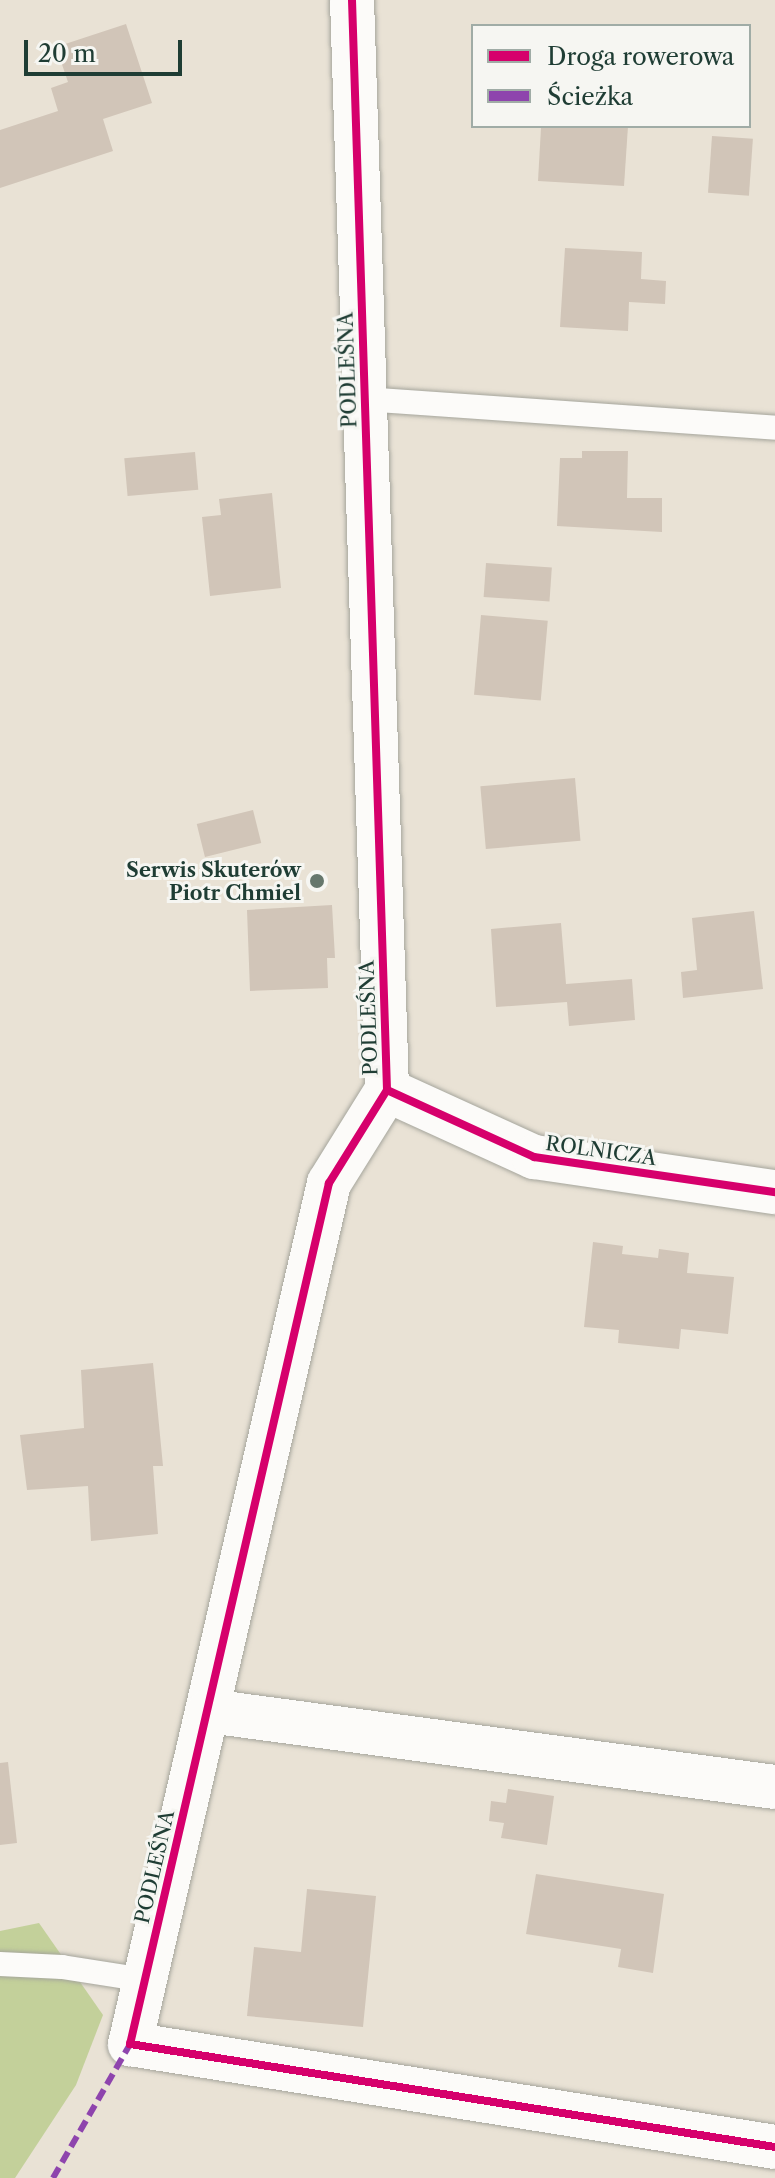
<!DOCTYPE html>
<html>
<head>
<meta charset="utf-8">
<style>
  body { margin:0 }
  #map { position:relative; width:775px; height:2178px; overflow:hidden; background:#e9e2d5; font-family:"Libre Caslon Text",serif }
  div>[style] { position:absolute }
  .green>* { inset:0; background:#c3d09a }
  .building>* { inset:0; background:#d1c5b8; transform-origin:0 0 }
  .roads { filter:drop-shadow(0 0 2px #a5a59c) drop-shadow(0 0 2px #a5a59c) }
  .service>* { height:24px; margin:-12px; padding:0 12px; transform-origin:12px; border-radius:12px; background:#fcfbf9 }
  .minor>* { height:44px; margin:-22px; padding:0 22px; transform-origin:22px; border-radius:22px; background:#fcfbf9 }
  .quiet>* { height:6px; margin-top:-3px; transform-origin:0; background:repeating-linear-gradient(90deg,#8e44ad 0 12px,transparent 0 18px) }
  .cycleway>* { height:8px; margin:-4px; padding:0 4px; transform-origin:4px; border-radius:4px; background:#d6006c }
  .dots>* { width:22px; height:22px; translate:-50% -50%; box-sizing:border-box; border:4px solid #f6f6f2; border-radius:50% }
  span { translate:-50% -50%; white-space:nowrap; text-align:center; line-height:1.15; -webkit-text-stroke:6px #f6f6f2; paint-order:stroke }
  .street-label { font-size:20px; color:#1f3d34 }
  .poi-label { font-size:20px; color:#1f3d34; font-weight:700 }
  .right { translate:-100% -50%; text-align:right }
  .legend { position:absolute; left:471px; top:24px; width:280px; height:104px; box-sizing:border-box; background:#f6f6f2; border:2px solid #a0aca6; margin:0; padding:10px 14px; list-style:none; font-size:24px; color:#1f3d34 }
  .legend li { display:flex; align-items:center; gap:16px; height:40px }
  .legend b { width:40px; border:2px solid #a0aca6 }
  .scale { position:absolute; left:24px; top:40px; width:158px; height:36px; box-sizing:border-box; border:4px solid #1f3d34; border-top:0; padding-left:10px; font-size:24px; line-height:28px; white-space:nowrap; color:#1f3d34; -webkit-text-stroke:6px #f6f6f2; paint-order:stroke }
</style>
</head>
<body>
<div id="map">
  <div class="green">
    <div style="clip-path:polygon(39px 1923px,103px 2015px,76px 2085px,15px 2178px,0 2178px,0 1931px)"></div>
  </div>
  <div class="building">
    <div style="clip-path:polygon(126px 24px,152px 103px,103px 119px,113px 151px,0 188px,0 130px,58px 111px,51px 88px,68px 82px,56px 47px)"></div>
    <div style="clip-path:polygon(549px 126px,628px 126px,624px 186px,538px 181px,541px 128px)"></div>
    <div style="left:712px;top:136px;width:41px;height:57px;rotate:4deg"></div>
    <div style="clip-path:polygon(565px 248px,642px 252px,641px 279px,666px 281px,665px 304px,629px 302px,628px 331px,560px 327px)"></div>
    <div style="clip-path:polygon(582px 451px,628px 451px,627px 498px,662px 498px,662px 532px,557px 526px,560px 458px,582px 458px)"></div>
    <div style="left:195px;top:452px;width:38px;height:71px;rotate:85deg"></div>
    <div style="clip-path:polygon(272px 493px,281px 588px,210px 596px,202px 517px,221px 515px,219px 499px)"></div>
    <div style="left:486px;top:563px;width:66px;height:34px;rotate:4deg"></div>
    <div style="left:481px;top:615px;width:67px;height:80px;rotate:5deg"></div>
    <div style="left:575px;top:778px;width:63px;height:95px;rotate:85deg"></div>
    <div style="left:253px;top:810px;width:34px;height:58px;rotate:76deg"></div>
    <div style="clip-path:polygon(332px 905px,335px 958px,327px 958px,328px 988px,250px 991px,247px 910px)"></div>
    <div style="clip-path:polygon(754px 911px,763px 989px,683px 998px,681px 972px,697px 970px,692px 918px)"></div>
    <div style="clip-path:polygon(561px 923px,566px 984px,632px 979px,635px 1020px,569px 1026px,567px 1002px,496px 1007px,491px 929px)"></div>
    <div style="clip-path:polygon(593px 1242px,623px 1246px,622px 1254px,658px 1258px,659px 1249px,689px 1253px,687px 1273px,734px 1277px,728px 1334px,681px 1329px,679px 1349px,618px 1343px,619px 1330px,584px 1327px)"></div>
    <div style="clip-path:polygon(153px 1363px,163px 1466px,153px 1466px,158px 1534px,91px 1541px,88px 1486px,27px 1490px,20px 1435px,84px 1428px,81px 1370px)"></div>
    <div style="clip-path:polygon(8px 1762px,17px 1843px,0 1845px,0 1763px)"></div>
    <div style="clip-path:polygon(508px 1789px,554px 1796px,547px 1845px,501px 1838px,504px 1823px,489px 1821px,491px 1801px,506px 1803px)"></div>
    <div style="clip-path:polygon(536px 1874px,664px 1894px,653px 1973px,618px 1967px,621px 1949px,526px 1934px)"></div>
    <div style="clip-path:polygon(307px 1889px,376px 1896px,363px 2027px,247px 2016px,254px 1947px,301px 1952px)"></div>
  </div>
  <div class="roads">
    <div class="service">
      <div style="left:365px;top:399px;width:411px;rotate:4deg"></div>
      <div style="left:0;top:1964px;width:62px;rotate:2.8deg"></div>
      <div style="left:62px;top:1967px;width:84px;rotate:8.9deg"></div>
    </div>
    <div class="minor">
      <div style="left:352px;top:0;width:1091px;rotate:88.16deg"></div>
      <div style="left:387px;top:1090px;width:110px;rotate:121.9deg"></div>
      <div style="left:329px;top:1183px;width:884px;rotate:103.01deg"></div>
      <div style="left:130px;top:2044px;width:653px;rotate:9.07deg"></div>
      <div style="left:387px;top:1090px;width:162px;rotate:24.5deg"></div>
      <div style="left:534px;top:1157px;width:244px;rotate:8.3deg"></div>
      <div style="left:209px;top:1711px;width:571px;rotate:7.65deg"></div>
    </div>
  </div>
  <div class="quiet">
    <div style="left:53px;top:2178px;width:155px;rotate:-60.1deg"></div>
  </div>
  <div class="cycleway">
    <div style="left:352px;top:0;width:1091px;rotate:88.16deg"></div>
    <div style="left:387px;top:1090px;width:110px;rotate:121.9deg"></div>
    <div style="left:329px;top:1183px;width:884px;rotate:103.01deg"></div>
    <div style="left:130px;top:2044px;width:653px;rotate:9.07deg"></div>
    <div style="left:387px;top:1090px;width:162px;rotate:24.5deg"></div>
    <div style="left:534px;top:1157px;width:244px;rotate:8.3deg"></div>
  </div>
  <div class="dots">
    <div style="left:317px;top:881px;background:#66776c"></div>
  </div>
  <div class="street-label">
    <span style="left:348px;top:370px;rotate:-92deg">PODLEŚNA</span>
    <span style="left:369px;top:1018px;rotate:-92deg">PODLEŚNA</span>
    <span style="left:601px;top:1151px;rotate:8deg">ROLNICZA</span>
    <span style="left:155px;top:1867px;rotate:-77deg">PODLEŚNA</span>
  </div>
  <div class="poi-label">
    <span class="right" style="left:301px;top:882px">Serwis Skuterów<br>Piotr Chmiel</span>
  </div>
  <ul class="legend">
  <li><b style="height:10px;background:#d6006c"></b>Droga rowerowa</li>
  <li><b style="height:10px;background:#8e44ad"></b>Ścieżka</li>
  </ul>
  <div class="scale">20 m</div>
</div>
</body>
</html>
